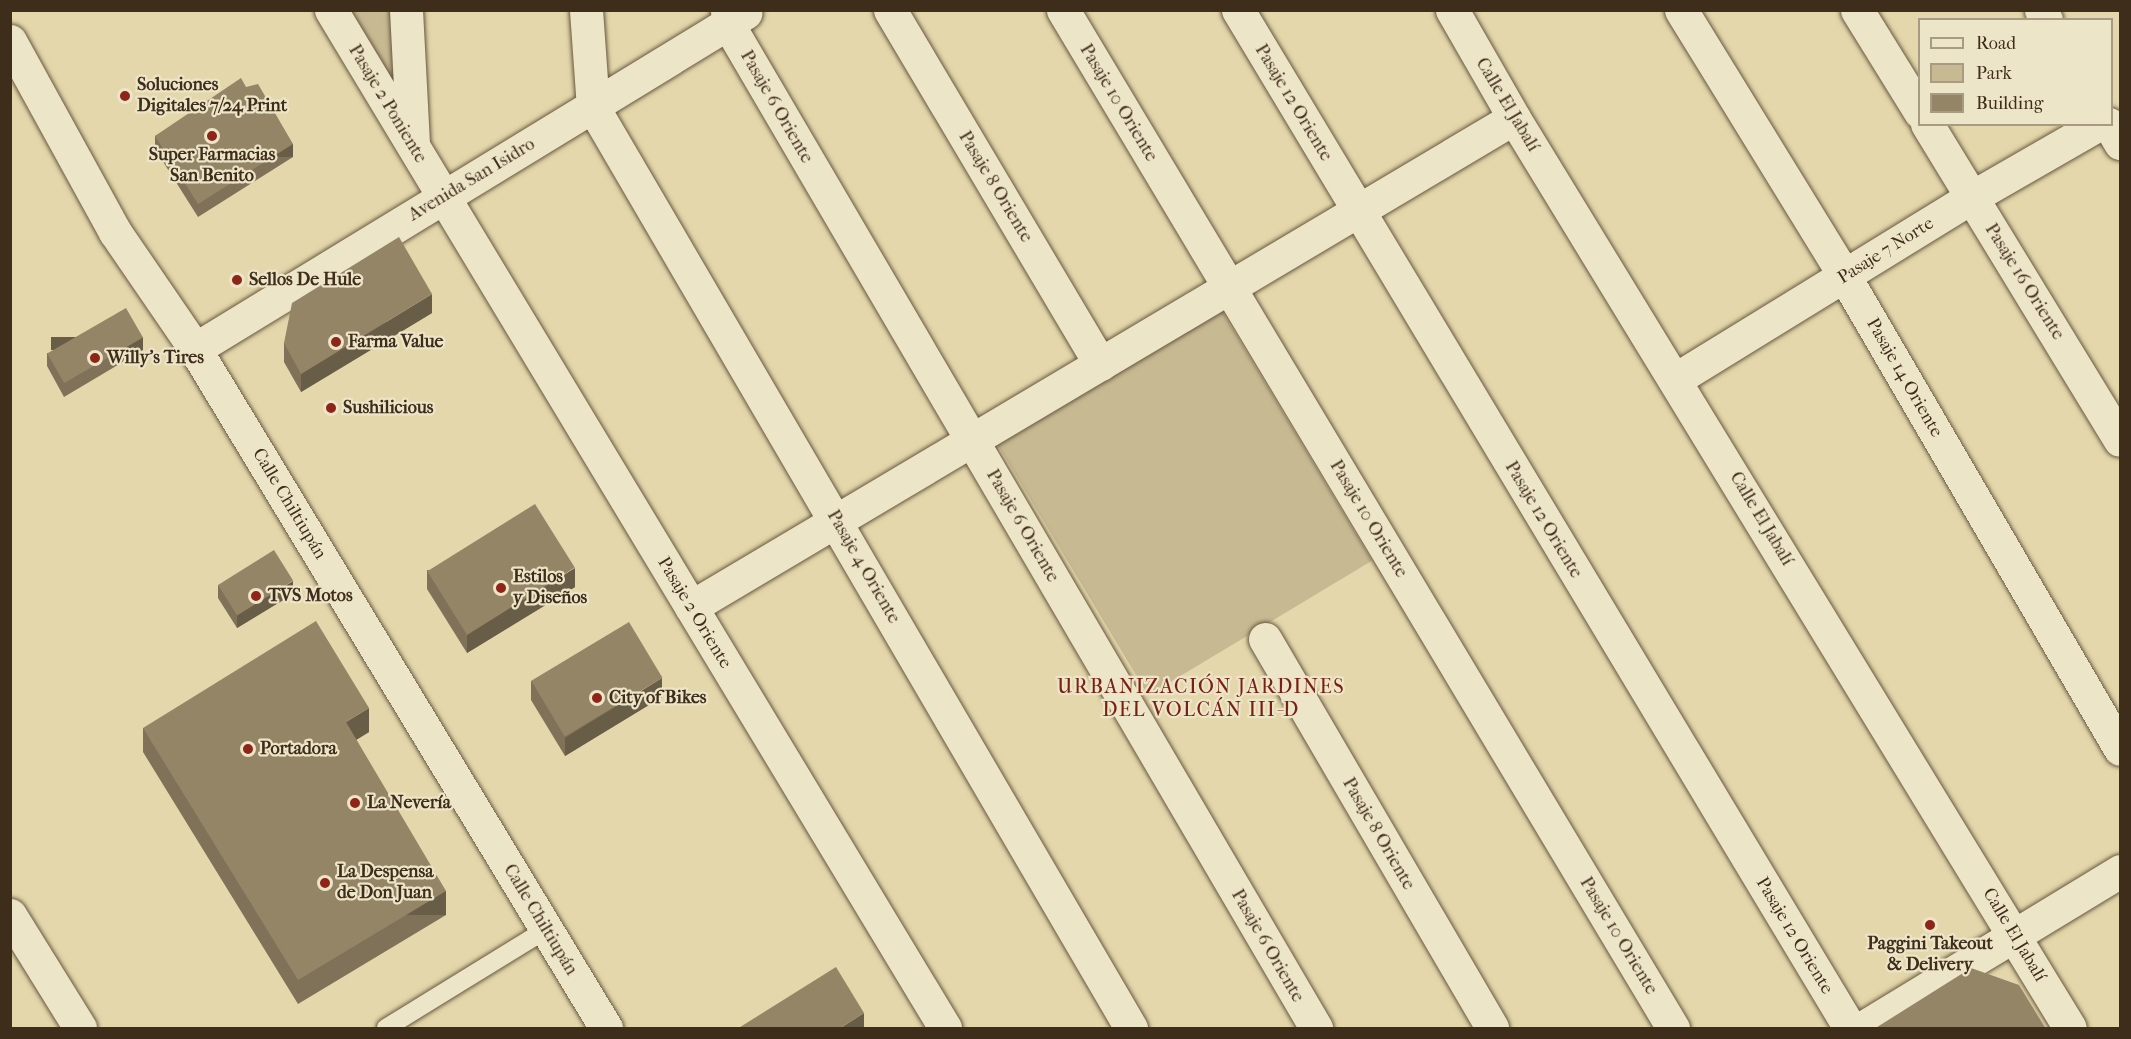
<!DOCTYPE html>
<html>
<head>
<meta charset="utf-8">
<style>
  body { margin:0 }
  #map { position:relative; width:2131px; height:1039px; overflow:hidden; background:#e3d7ab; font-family:"IM FELL French Canon",serif }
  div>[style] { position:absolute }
  .green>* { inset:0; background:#c7ba93; transform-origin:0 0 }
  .roads { filter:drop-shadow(0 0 2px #68583f) drop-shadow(0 0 2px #68583f) }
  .lane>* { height:18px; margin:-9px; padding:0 9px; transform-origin:9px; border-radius:9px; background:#ede5c8 }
  .street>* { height:33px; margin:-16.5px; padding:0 16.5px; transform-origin:16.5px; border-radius:16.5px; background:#ede5c8 }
  .secondary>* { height:33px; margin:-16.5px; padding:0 16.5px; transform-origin:16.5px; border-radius:16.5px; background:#ede5c8 }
  .wall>* { inset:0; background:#7f7258 }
  .shaded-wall>* { inset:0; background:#685d47; transform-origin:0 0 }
  .building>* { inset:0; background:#948566; transform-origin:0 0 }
  .dots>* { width:16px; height:16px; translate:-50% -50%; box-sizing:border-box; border:3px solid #ede5c8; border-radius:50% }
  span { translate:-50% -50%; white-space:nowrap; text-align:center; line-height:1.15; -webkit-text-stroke:4.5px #ede5c8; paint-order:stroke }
  .poi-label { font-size:18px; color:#3f2d1b; font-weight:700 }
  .left { translate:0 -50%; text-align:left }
  .street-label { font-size:18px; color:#3f2d1b }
  .neighbourhood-label { font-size:20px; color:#7a1f14; letter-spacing:1.5px }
  .frame { position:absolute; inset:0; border:12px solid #3f2d1b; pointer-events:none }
  .legend { position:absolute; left:1918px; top:18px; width:195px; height:108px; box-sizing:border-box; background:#ede5c8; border:2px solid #a79b83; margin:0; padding:8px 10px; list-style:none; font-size:18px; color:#3f2d1b }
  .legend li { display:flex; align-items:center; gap:12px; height:30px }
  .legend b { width:30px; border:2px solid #a79b83 }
</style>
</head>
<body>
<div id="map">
  <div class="green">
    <div style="clip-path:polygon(331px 11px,406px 11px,413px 147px)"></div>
    <div style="left:1220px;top:308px;width:295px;height:261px;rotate:59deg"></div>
  </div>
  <div class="roads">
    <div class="lane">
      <div style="left:386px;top:1028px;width:187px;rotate:-31.6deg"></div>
    </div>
    <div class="street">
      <div style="left:331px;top:10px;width:1189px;rotate:58.9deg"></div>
      <div style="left:406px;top:10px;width:134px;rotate:87deg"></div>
      <div style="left:586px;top:10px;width:97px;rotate:85.9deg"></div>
      <div style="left:593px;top:107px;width:1067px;rotate:59.71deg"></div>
      <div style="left:727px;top:10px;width:14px;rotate:86deg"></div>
      <div style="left:728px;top:24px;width:1164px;rotate:59.64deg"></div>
      <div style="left:890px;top:10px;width:412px;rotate:59.3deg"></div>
      <div style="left:1063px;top:10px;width:1187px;rotate:59.07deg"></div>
      <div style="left:1238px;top:10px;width:1188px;rotate:58.99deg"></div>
      <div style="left:1681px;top:10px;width:313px;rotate:58.4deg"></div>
      <div style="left:1845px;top:277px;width:546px;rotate:59.77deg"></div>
      <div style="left:1857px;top:10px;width:120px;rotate:58.3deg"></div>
      <div style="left:2041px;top:10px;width:11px;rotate:63deg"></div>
      <div style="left:1927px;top:124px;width:370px;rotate:58.6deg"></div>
      <div style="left:2109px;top:124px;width:22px;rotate:60deg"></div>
      <div style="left:195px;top:349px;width:645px;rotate:-31.42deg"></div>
      <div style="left:1676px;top:379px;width:347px;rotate:-31.6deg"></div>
      <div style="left:1972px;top:197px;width:146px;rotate:-29.9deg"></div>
      <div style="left:691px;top:607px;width:957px;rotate:-30.72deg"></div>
      <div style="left:1265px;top:639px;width:450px;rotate:59.7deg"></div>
      <div style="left:10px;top:915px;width:133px;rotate:58.2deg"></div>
      <div style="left:1862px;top:1028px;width:302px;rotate:-31.3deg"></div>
    </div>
    <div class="secondary">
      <div style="left:1452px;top:10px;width:125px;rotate:60.1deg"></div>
      <div style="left:1514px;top:118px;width:1066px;rotate:58.58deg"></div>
      <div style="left:10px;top:41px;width:218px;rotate:61.2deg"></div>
      <div style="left:115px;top:232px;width:142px;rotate:55.6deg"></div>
      <div style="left:195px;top:349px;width:794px;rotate:58.81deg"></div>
    </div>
  </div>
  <div class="wall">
    <div style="clip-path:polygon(246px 87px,293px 157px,198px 217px,155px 149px,155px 136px)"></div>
    <div style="clip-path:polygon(432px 313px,301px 392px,284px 362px,284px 343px)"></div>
    <div style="clip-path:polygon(143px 350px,64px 397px,47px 366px,47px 353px)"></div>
    <div style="clip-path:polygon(427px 570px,575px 587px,467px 653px,427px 589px)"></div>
    <div style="clip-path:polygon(218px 585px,293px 594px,237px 628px,218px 598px)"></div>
    <div style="clip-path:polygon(531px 681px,662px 697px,565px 756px,531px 700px)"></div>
    <div style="clip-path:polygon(143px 728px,369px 732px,356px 740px,446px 915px,298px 1004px,143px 752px)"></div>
  </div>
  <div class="shaded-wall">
    <div style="left:293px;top:144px;width:13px;height:112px;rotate:90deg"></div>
    <div style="clip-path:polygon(432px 294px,432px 313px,301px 392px,301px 374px)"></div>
    <div style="left:143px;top:337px;width:13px;height:92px;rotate:90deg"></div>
    <div style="clip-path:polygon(575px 568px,575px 587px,467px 653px,467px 634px)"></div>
    <div style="clip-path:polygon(293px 581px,293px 594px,237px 628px,237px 615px)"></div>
    <div style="clip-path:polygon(662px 678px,662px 697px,565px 756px,565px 738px)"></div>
    <div style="clip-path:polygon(369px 708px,369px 732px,346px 746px,346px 722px)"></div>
    <div style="left:446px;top:891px;width:24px;height:173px;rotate:90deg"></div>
    <div style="clip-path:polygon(864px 1013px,864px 1029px,839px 1029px)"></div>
  </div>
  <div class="building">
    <div style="clip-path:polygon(241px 78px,246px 87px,258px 84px,293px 144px,198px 204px,155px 136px)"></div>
    <div style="clip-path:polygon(399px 237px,432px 294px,301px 374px,284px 343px,292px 303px)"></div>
    <div style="left:126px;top:308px;width:34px;height:91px;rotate:60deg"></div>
    <div style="left:535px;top:504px;width:75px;height:127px;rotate:58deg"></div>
    <div style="left:274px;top:550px;width:36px;height:66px;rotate:58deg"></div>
    <div style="clip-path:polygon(316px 621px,369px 708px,346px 722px,446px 891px,298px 980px,143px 728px)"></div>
    <div style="left:629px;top:622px;width:65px;height:114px;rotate:59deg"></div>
    <div style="clip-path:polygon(836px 967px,864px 1013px,839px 1029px,737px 1029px)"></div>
    <div style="clip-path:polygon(1971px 968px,2019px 985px,2046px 1029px,1874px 1029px)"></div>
  </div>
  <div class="dots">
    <div style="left:125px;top:96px;background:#8f2418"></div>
    <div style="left:212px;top:136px;background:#8f2418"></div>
    <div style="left:237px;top:280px;background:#8f2418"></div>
    <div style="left:336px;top:342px;background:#8f2418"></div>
    <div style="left:95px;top:358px;background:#8f2418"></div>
    <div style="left:331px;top:408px;background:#8f2418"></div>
    <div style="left:501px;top:588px;background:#8f2418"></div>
    <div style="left:256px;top:596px;background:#8f2418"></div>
    <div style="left:597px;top:698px;background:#8f2418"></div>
    <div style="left:248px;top:749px;background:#8f2418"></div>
    <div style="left:355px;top:803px;background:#8f2418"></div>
    <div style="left:325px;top:883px;background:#8f2418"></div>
    <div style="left:1930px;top:925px;background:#8f2418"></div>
  </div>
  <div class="poi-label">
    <span class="left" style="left:137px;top:96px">Soluciones<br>Digitales 7/24 Print</span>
    <span style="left:212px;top:166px">Super Farmacias<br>San Benito</span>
    <span class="left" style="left:249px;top:280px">Sellos De Hule</span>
    <span class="left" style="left:348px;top:342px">Farma Value</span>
    <span class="left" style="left:107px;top:358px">Willy's Tires</span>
    <span class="left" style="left:343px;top:408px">Sushilicious</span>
    <span class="left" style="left:513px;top:588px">Estilos<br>y Diseños</span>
    <span class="left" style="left:268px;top:596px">TVS Motos</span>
    <span class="left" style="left:609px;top:698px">City of Bikes</span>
    <span class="left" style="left:260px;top:749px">Portadora</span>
    <span class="left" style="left:367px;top:803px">La Nevería</span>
    <span class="left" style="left:337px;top:883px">La Despensa<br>de Don Juan</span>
    <span style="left:1930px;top:955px">Paggini Takeout<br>&amp; Delivery</span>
  </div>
  <div class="street-label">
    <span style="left:1118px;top:103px;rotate:59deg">Pasaje 10 Oriente</span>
    <span style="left:1293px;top:103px;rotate:59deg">Pasaje 12 Oriente</span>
    <span style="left:387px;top:104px;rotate:59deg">Pasaje 2 Poniente</span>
    <span style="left:1507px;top:105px;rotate:59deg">Calle El Jabalí</span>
    <span style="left:776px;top:107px;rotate:60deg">Pasaje 6 Oriente</span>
    <span style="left:472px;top:180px;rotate:-31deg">Avenida San Isidro</span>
    <span style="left:995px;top:187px;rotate:59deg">Pasaje 8 Oriente</span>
    <span style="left:1886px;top:251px;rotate:-32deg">Pasaje 7 Norte</span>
    <span style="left:2024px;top:282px;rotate:58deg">Pasaje 16 Oriente</span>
    <span style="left:1904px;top:378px;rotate:60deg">Pasaje 14 Oriente</span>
    <span style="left:289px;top:504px;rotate:59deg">Calle Chiltiupán</span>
    <span style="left:1368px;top:519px;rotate:59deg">Pasaje 10 Oriente</span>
    <span style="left:1761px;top:519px;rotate:59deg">Calle El Jabalí</span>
    <span style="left:1543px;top:520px;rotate:59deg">Pasaje 12 Oriente</span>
    <span style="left:1022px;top:526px;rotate:60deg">Pasaje 6 Oriente</span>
    <span style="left:863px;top:567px;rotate:60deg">Pasaje 4 Oriente</span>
    <span style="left:694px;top:613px;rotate:59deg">Pasaje 2 Oriente</span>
    <span style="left:1378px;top:834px;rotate:60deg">Pasaje 8 Oriente</span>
    <span style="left:540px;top:920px;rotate:59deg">Calle Chiltiupán</span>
    <span style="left:2014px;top:935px;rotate:59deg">Calle El Jabalí</span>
    <span style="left:1618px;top:936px;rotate:59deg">Pasaje 10 Oriente</span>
    <span style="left:1794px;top:936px;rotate:59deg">Pasaje 12 Oriente</span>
    <span style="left:1267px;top:946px;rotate:60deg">Pasaje 6 Oriente</span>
  </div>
  <div class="neighbourhood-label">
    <span style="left:1201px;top:698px">URBANIZACIÓN JARDINES<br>DEL VOLCÁN III-D</span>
  </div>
  <div class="frame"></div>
  <ul class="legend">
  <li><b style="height:8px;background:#ede5c8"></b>Road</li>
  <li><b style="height:16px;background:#c7ba93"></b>Park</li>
  <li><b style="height:16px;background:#948566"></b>Building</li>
  </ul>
</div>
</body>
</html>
